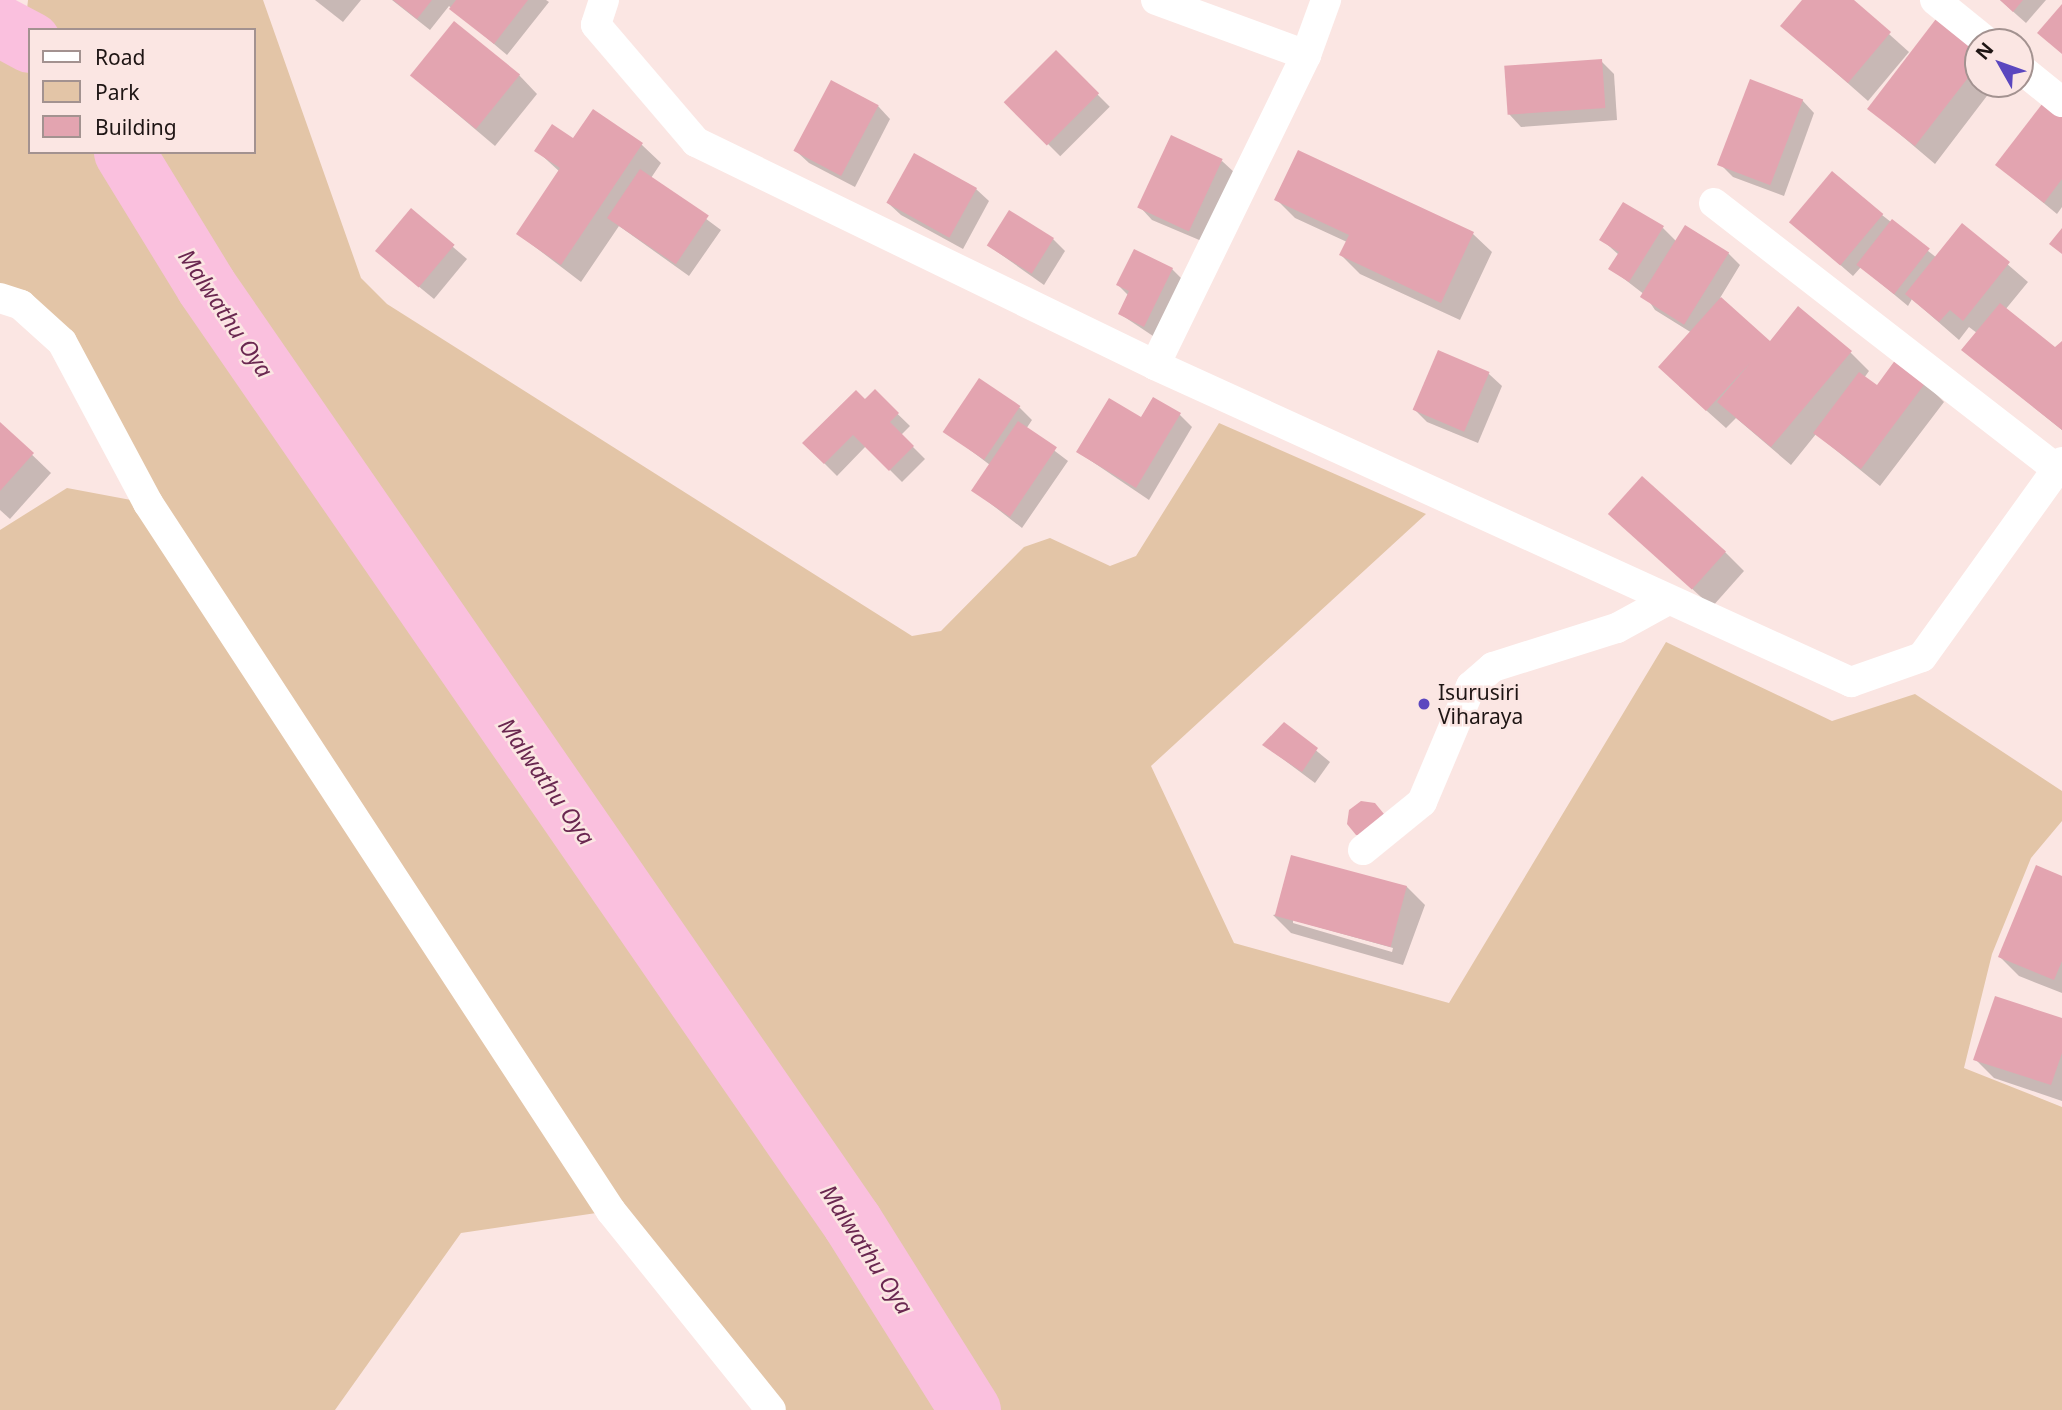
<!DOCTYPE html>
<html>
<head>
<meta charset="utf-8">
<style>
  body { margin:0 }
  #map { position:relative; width:2062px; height:1410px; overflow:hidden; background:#fbe6e3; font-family:"Noto Sans",sans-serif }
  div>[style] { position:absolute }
  .green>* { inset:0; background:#e3c5a7 }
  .shadow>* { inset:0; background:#0003; transform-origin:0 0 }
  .river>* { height:61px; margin:-30.5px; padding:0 30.5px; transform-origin:30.5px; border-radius:30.5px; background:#fac0de }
  .building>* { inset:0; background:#e3a4b0; transform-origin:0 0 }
  .street>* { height:30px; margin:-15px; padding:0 15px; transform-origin:15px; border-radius:15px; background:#fff }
  .dots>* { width:19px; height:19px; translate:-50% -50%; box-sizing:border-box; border:4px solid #fbe6e3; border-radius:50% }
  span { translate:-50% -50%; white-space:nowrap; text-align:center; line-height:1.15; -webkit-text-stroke:5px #fbe6e3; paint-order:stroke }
  .poi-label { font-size:21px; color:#1e1514 }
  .left { translate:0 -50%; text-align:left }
  .water-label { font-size:23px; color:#6a2750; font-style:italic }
  .legend { position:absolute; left:28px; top:28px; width:228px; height:126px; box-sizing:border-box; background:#fbe6e3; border:2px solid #a39290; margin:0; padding:9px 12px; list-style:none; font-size:21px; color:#1e1514 }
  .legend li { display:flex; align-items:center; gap:14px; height:35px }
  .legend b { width:35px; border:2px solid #a39290 }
  .north { position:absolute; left:1964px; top:28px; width:70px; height:70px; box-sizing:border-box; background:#fbe6e3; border:2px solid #a39290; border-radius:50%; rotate:310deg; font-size:19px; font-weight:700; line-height:28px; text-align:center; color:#1e1514 }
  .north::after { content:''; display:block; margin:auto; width:24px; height:32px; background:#5b47bf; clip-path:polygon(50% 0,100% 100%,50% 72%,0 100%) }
</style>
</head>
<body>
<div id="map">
  <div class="green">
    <div style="clip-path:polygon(evenodd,28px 0,263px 0,361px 278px,387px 304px,912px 636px,941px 631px,1024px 547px,1050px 538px,1110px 566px,1136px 556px,1219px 423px,1426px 514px,1151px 766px,1234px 943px,1449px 1003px,1666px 642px,1832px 721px,1915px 694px,2062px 791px,2062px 821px,2031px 858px,1992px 954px,1964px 1068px,2062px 1107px,2062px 1410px,776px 1410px,610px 1211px,461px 1233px,335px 1410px,0 1410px,0 530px,67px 488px,147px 503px,62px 342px,0 298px,0 44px,24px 37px,28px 0,30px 30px,254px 30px,254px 152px,30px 152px,30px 30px)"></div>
  </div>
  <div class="shadow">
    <div style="clip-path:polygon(315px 0,361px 0,343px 22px)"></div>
    <div style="clip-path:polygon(392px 0,546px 0,549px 2px,507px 55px,449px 6px,430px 30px)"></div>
    <div style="clip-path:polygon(1805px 0,1851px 0,1909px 52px,1868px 101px,1783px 26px)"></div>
    <div style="clip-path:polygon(2000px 0,2046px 0,2026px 23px)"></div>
    <div style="clip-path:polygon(1978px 48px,1978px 84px,1996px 84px,1935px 164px,1869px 108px)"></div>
    <div style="left:1056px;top:53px;width:76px;height:70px;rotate:45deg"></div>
    <div style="clip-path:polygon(1601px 61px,1614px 74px,1617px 120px,1521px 127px,1509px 114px)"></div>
    <div style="clip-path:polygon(411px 75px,519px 75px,537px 94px,495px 146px)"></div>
    <div style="clip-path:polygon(1802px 100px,1814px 113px,1784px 196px,1733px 177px,1720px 164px)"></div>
    <div style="clip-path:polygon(878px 106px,890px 119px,855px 187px,809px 163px,796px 151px)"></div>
    <div style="clip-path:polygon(2062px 113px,2062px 207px,2057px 214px,1997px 165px)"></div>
    <div style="clip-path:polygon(574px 141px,642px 145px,661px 163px,651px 178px,721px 230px,689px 276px,619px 226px,581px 282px,518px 234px,560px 172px,537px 151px)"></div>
    <div style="clip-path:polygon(1222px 161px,1235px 173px,1204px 242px,1152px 220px,1140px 207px)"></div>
    <div style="clip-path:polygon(976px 189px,989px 201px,963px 249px,901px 215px,888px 203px)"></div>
    <div style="clip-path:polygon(1276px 199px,1473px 234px,1492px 252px,1460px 320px,1360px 274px,1341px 255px,1347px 242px,1295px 218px)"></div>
    <div style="clip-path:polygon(411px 211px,467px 259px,434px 299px,390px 263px)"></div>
    <div style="clip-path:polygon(1882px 215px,1937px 258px,1963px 226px,2028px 282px,2005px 310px,2055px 350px,2062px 344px,2062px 430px,1963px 350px,1977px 333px,1969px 327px,1959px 340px,1912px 299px,1908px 306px,1861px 267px,1853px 276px,1791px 222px)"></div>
    <div style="clip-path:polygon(1663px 228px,1677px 242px,1728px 253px,1740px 265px,1720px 298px,1770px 343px,1798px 309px,1851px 353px,1869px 371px,1864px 378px,1877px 387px,1925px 383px,1944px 402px,1880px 486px,1816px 434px,1791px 465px,1736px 418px,1726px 428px,1679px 386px,1692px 333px,1655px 310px,1645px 295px,1610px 268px,1619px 255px,1601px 239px)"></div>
    <div style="clip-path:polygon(1053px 239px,1065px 251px,1044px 285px,989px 246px)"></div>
    <div style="clip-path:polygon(1172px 269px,1185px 282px,1156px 338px,1120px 314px,1129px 296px,1118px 285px)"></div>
    <div style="clip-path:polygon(1439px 352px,1489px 374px,1502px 386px,1478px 443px,1427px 422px,1415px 410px)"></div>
    <div style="clip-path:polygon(979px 380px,1020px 408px,1032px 420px,1026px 429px,1068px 461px,1022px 528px,973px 490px,990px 465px,945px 431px)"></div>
    <div style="clip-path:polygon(875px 392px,910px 426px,901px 435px,925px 459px,902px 482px,866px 446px,837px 476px,804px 443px)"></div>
    <div style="clip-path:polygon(1180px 415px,1192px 427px,1149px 500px,1078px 452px,1141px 419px)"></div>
    <div style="clip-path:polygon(0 424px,51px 473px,10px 519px,0 510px)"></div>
    <div style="clip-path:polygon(1610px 514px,1725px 552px,1744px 571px,1712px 607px)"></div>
    <div style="clip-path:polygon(1284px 724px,1330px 762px,1315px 783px,1264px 745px)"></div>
    <div style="clip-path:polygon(2062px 878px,2062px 993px,2019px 976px,2000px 957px)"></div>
    <div style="clip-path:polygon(evenodd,1406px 886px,1425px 905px,1403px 965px,1291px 933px,1273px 915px,1406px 886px,1293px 920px,1393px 948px,1392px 952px,1293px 923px,1293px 920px)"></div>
    <div style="clip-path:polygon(2062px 1020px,2062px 1101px,1994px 1078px,1975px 1059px)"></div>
  </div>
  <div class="river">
    <div style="left:0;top:26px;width:34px;rotate:28deg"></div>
    <div style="left:124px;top:152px;width:157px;rotate:58.5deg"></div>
    <div style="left:206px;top:286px;width:1137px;rotate:55.39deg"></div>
    <div style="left:852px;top:1222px;width:222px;rotate:57.9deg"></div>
  </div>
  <div class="building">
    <div style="clip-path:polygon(393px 0,432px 0,417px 19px)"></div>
    <div style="clip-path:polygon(456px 0,528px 0,494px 44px,449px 9px)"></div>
    <div style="clip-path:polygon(1802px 0,1854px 0,1891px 32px,1848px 83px,1780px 26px)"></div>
    <div style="clip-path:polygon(2000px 0,2023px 0,2013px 12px)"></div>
    <div style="clip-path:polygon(2062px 4px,2062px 54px,2037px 33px)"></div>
    <div style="clip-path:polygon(1939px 15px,1978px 46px,1978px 65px,1915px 146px,1867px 109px)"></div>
    <div style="left:454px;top:21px;width:85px;height:70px;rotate:39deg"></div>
    <div style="left:1056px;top:50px;width:61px;height:74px;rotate:45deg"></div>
    <div style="left:1602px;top:59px;width:49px;height:98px;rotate:86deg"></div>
    <div style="left:1750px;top:79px;width:57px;height:92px;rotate:21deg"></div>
    <div style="left:831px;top:80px;width:54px;height:80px;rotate:28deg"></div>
    <div style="clip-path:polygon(2046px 99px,2062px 111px,2062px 179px,2044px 203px,1995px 165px)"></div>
    <div style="clip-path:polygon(593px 109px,643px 143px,561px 265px,516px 234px,560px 168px,534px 151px,552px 124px,573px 138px)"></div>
    <div style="left:1171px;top:135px;width:57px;height:80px;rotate:25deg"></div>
    <div style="clip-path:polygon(1298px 150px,1474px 232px,1441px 303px,1339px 255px,1349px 235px,1274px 200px)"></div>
    <div style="left:914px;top:153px;width:72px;height:57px;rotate:29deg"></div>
    <div style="left:640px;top:169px;width:83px;height:59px;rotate:34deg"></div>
    <div style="left:1832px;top:171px;width:67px;height:67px;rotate:40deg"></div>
    <div style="clip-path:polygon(1623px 202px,1664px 226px,1629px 282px,1608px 269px,1619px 252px,1599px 240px)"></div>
    <div style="left:411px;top:208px;width:57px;height:56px;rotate:40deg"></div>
    <div style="left:1009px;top:210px;width:53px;height:42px;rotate:32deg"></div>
    <div style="left:1892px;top:219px;width:48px;height:58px;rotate:38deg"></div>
    <div style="clip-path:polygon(1962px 223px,2010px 262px,1963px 321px,1950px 310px,1939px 322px,1905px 294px)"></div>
    <div style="left:1685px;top:225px;width:52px;height:85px;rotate:32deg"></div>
    <div style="clip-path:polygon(2062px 228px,2062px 254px,2049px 244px)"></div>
    <div style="clip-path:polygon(1134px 249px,1173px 268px,1144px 327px,1118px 314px,1129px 291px,1116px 285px)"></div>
    <div style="clip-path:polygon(1721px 297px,1770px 341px,1798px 306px,1852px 351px,1771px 447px,1717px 402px,1751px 362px,1706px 411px,1658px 367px)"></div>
    <div style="clip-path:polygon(2000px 303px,2055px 347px,2062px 341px,2062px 430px,1961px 350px)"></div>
    <div style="left:1438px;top:350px;width:56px;height:65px;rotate:23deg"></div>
    <div style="clip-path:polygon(1896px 359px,1926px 382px,1861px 469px,1813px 433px,1859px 372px,1877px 385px)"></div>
    <div style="left:979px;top:378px;width:50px;height:65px;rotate:34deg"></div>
    <div style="clip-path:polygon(875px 389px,899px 413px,890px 422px,914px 446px,889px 471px,853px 435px,824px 464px,802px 443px,856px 390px,865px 399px)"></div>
    <div style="clip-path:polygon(1153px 397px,1181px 413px,1136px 488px,1076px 452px,1109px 398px,1141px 417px)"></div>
    <div style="left:1018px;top:421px;width:47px;height:84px;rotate:34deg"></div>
    <div style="clip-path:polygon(0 422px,34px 453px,0 491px)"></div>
    <div style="left:1642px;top:476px;width:113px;height:51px;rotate:42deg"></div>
    <div style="clip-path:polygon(1284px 722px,1318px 748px,1302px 772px,1262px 745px)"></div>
    <div style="clip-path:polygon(1361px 801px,1375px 803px,1384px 814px,1370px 837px,1356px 835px,1347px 824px,1349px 810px)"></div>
    <div style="left:1291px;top:855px;width:120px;height:63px;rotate:15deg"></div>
    <div style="clip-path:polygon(2036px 865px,2062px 876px,2062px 961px,2054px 980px,1998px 957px)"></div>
    <div style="clip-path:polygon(1995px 996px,2062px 1018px,2062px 1053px,2051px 1085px,1973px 1060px)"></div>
  </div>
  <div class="street">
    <div style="left:604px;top:0;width:26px;rotate:108deg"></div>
    <div style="left:596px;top:25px;width:154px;rotate:49.5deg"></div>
    <div style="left:696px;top:142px;width:510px;rotate:25.91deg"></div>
    <div style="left:1155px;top:365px;width:765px;rotate:24.49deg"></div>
    <div style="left:1851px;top:682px;width:75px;rotate:-19.4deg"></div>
    <div style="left:1922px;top:657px;width:240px;rotate:-54.3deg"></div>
    <div style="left:1156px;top:0;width:160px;rotate:20.1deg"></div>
    <div style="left:1306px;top:55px;width:59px;rotate:-70deg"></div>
    <div style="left:1935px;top:0;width:67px;rotate:38.9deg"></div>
    <div style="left:2020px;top:68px;width:54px;rotate:39deg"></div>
    <div style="left:1714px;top:203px;width:440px;rotate:37.8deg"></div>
    <div style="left:0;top:298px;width:22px;rotate:18deg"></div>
    <div style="left:21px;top:305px;width:55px;rotate:42.1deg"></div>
    <div style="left:62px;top:342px;width:183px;rotate:61.9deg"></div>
    <div style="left:148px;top:503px;width:846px;rotate:56.82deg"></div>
    <div style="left:611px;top:1211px;width:255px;rotate:51.2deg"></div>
    <div style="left:1155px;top:365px;width:345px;rotate:-64deg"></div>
    <div style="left:1363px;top:850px;width:76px;rotate:-39.1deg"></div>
    <div style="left:1422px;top:802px;width:126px;rotate:-67.1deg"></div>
    <div style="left:1471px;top:686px;width:29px;rotate:-41deg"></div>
    <div style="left:1493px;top:667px;width:130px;rotate:-17.5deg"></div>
    <div style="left:1617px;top:628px;width:58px;rotate:-28.8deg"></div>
  </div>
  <div class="dots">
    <div style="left:1424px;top:704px;background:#5b47bf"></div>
  </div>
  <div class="poi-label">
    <span class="left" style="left:1438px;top:704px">Isurusiri<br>Viharaya</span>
  </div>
  <div class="water-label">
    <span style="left:226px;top:313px;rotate:56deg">Malwathu Oya</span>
    <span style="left:547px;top:781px;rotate:55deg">Malwathu Oya</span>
    <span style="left:867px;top:1249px;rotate:57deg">Malwathu Oya</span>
  </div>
  <ul class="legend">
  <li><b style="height:9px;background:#fff"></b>Road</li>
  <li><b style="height:19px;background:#e3c5a7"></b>Park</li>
  <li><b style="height:19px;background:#e3a4b0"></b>Building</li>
  </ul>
  <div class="north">N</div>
</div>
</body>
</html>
